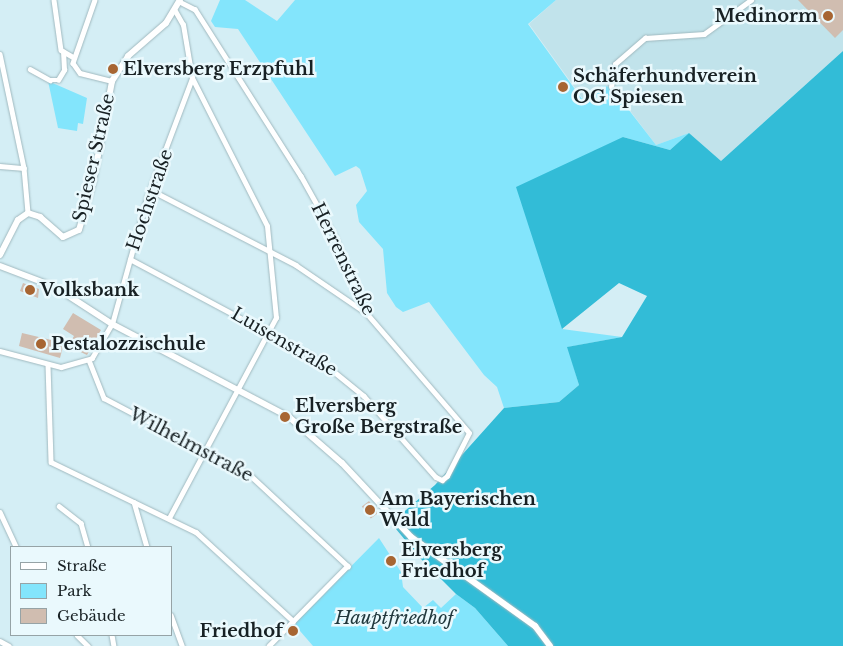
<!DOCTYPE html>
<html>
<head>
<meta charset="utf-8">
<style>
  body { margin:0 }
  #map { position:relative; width:843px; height:646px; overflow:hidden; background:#d4eef5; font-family:"Libre Baskerville",serif }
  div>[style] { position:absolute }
  .built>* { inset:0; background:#c1e3eb }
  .green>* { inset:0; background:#83e5fc }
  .forest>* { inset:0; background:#32bcd7 }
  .building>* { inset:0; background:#d0bdb0; transform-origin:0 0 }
  .roads { filter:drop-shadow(0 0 1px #a0b9bf) drop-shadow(0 0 1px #a0b9bf) }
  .street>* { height:4.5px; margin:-2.25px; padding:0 2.25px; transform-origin:2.25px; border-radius:2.25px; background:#fff }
  .secondary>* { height:6px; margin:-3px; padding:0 3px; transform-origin:3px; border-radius:3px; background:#fff }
  .dots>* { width:14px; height:14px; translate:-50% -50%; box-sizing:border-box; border:2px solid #eaf9fd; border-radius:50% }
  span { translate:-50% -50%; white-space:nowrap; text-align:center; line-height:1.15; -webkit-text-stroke:5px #eaf9fd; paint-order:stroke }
  .poi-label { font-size:18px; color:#182124; font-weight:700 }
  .right { translate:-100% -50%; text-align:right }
  .left { translate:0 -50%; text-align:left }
  .street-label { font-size:18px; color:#182124 }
  .park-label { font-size:18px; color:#21383d; font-style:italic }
  .legend { position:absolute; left:10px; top:546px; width:162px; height:90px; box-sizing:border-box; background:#eaf9fd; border:1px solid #96a3a6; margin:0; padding:6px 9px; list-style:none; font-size:15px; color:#182124 }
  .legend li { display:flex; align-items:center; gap:10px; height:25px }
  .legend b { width:25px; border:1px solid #96a3a6 }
</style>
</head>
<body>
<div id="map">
  <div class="built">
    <div style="clip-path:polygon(556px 0,843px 0,843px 51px,721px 161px,689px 133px,656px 145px,612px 87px,583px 99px,529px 24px)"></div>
  </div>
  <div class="green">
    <div style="clip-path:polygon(220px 0,245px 0,277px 21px,295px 0,556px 0,528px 24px,582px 99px,603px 86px,611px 87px,656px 145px,689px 133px,670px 150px,623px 137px,562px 329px,622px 337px,568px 347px,579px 385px,559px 402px,504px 408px,497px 387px,484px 375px,429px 302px,403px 312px,396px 307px,387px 293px,383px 249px,359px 222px,356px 205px,367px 191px,360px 169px,356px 166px,335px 176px,238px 29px,215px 27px,211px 21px)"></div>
    <div style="clip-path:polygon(48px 81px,87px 98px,83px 124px,78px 123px,77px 131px,58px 128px)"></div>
    <div style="clip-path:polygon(379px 538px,401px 572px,403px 587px,423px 608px,433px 600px,441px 608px,456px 594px,475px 608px,508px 646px,313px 646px,294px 624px)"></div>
  </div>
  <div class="forest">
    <div style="clip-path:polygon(843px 51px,843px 646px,508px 646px,475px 608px,456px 594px,421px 559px,391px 523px,435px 485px,504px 408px,559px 402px,579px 385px,567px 347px,622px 337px,647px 296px,619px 283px,562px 329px,516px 187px,623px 137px,670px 150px,689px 133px,721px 161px)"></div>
  </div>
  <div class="building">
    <div style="clip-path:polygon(798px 0,843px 0,843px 30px,835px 38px)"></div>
    <div style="clip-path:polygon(23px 283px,39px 289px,38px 298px,20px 291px)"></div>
    <div style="clip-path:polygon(73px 313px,101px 330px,87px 355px,68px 346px,74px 336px,63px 329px)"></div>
    <div style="clip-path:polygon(22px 333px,64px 343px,60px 358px,19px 346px)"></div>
    <div style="left:369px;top:501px;width:15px;height:9px;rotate:53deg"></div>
  </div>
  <div class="roads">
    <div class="street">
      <div style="left:54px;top:0;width:50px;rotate:82deg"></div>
      <div style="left:61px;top:50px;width:14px;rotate:30deg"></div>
      <div style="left:95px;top:0;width:67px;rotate:109.2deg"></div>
      <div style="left:73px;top:63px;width:12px;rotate:55deg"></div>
      <div style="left:80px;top:73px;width:33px;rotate:14deg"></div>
      <div style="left:0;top:54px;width:116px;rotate:78.1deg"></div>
      <div style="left:24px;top:168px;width:45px;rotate:84.9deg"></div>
      <div style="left:30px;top:69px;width:23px;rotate:29deg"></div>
      <div style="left:50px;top:80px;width:8px"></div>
      <div style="left:58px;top:80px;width:12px;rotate:-59deg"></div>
      <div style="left:64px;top:70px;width:18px;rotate:-93deg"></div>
      <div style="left:611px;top:87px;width:23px;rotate:-80deg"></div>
      <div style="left:615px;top:64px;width:40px;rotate:-41deg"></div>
      <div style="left:645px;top:38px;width:59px;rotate:-3.9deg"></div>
      <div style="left:704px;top:34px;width:58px;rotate:-35.9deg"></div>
      <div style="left:0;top:166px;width:24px;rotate:5deg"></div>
      <div style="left:151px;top:190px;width:163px;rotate:27.3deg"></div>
      <div style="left:296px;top:265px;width:83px;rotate:34.3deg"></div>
      <div style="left:130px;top:259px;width:217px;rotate:28.1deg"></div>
      <div style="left:321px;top:361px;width:55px;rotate:39.1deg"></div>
      <div style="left:364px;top:396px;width:108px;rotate:48.4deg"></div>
      <div style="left:436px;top:477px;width:7px;rotate:27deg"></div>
      <div style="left:442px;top:480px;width:6px;rotate:-39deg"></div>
      <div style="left:447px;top:476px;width:48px;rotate:-62.9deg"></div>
      <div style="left:469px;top:433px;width:160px;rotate:-130.7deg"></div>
      <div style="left:365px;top:312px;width:82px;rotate:-112.2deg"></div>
      <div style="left:334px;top:236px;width:68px;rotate:-119.2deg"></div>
      <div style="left:301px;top:177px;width:198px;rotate:-122.4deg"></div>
      <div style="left:195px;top:10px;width:18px;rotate:-153deg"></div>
      <div style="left:0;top:351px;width:63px;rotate:14.7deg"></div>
      <div style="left:61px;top:367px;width:32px;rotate:-16deg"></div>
      <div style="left:92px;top:358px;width:39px;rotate:-60deg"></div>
      <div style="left:112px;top:324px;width:131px;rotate:-74.5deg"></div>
      <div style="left:147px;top:198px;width:128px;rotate:-69.4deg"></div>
      <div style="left:89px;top:360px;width:41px;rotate:68.5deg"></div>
      <div style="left:104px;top:398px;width:165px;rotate:27.8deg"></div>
      <div style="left:250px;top:475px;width:134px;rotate:42.9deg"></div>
      <div style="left:348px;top:566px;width:112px;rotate:134.6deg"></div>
      <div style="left:48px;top:365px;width:97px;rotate:88.2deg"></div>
      <div style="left:51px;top:462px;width:161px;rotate:25.8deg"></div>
      <div style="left:196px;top:532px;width:132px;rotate:42.5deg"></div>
      <div style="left:134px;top:502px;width:47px;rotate:73.9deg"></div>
      <div style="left:59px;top:506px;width:28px;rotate:38deg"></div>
      <div style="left:81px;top:523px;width:25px;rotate:74deg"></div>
      <div style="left:0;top:512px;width:38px;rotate:65deg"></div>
      <div style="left:169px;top:518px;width:227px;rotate:-61.9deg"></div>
      <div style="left:276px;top:318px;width:92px;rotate:-95.6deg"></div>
      <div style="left:267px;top:226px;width:166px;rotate:-116.9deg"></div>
      <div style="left:192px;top:78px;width:54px;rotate:-99.6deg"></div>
      <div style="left:183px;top:25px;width:16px;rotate:-120deg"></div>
      <div style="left:171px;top:615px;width:33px;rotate:70deg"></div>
      <div style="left:77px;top:635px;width:16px;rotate:45deg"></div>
      <div style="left:112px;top:635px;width:11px;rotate:80deg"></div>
      <div style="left:0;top:641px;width:10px;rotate:29deg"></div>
    </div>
    <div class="secondary">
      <div style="left:0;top:255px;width:39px;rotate:-63deg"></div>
      <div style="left:18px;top:220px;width:12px;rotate:-35deg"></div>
      <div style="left:28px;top:213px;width:13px;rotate:18deg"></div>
      <div style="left:40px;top:217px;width:30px;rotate:41deg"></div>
      <div style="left:63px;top:237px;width:17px;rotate:-24deg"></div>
      <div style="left:79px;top:230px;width:50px;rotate:-73.7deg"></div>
      <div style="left:93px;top:182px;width:103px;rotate:-79.3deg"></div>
      <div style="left:112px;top:81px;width:30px;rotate:-57deg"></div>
      <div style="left:128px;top:56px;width:50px;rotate:-41deg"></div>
      <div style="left:166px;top:23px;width:27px;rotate:-59deg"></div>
      <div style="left:0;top:266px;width:59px;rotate:20.9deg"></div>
      <div style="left:55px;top:287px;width:68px;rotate:33deg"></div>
      <div style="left:112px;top:324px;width:200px;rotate:27.7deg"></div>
      <div style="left:289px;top:417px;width:70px;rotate:41deg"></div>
      <div style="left:342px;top:463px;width:101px;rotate:47deg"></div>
      <div style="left:411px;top:537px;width:153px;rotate:35.7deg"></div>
      <div style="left:535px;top:626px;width:25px;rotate:53deg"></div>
    </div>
  </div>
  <div class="dots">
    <div style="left:828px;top:16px;background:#a76532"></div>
    <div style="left:113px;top:69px;background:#a76532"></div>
    <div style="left:563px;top:87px;background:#a76532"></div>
    <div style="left:30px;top:290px;background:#a76532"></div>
    <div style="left:41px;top:344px;background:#a76532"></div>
    <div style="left:285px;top:417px;background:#a76532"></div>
    <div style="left:370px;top:510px;background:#a76532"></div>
    <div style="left:391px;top:561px;background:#a76532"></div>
    <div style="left:293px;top:631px;background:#a76532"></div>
  </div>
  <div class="poi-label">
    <span class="right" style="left:818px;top:16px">Medinorm</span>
    <span class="left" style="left:123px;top:69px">Elversberg Erzpfuhl</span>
    <span class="left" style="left:573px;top:87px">Schäferhundverein<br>OG Spiesen</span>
    <span class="left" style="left:40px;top:290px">Volksbank</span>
    <span class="left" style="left:51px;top:344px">Pestalozzischule</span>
    <span class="left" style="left:295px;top:417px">Elversberg<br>Große Bergstraße</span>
    <span class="left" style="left:380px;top:510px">Am Bayerischen<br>Wald</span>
    <span class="left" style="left:401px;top:561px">Elversberg<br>Friedhof</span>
    <span class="right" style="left:283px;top:631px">Friedhof</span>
  </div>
  <div class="street-label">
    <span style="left:94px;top:158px;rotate:-77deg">Spieser Straße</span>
    <span style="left:150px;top:200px;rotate:-71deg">Hochstraße</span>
    <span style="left:343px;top:259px;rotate:64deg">Herrenstraße</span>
    <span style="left:284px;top:342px;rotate:30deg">Luisenstraße</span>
    <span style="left:191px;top:445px;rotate:28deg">Wilhelmstraße</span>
  </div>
  <div class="park-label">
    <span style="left:394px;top:618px">Hauptfriedhof</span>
  </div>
  <ul class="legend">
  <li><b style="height:6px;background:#fff"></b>Straße</li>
  <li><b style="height:14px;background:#83e5fc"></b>Park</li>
  <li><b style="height:14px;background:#d0bdb0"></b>Gebäude</li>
  </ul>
</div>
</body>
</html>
